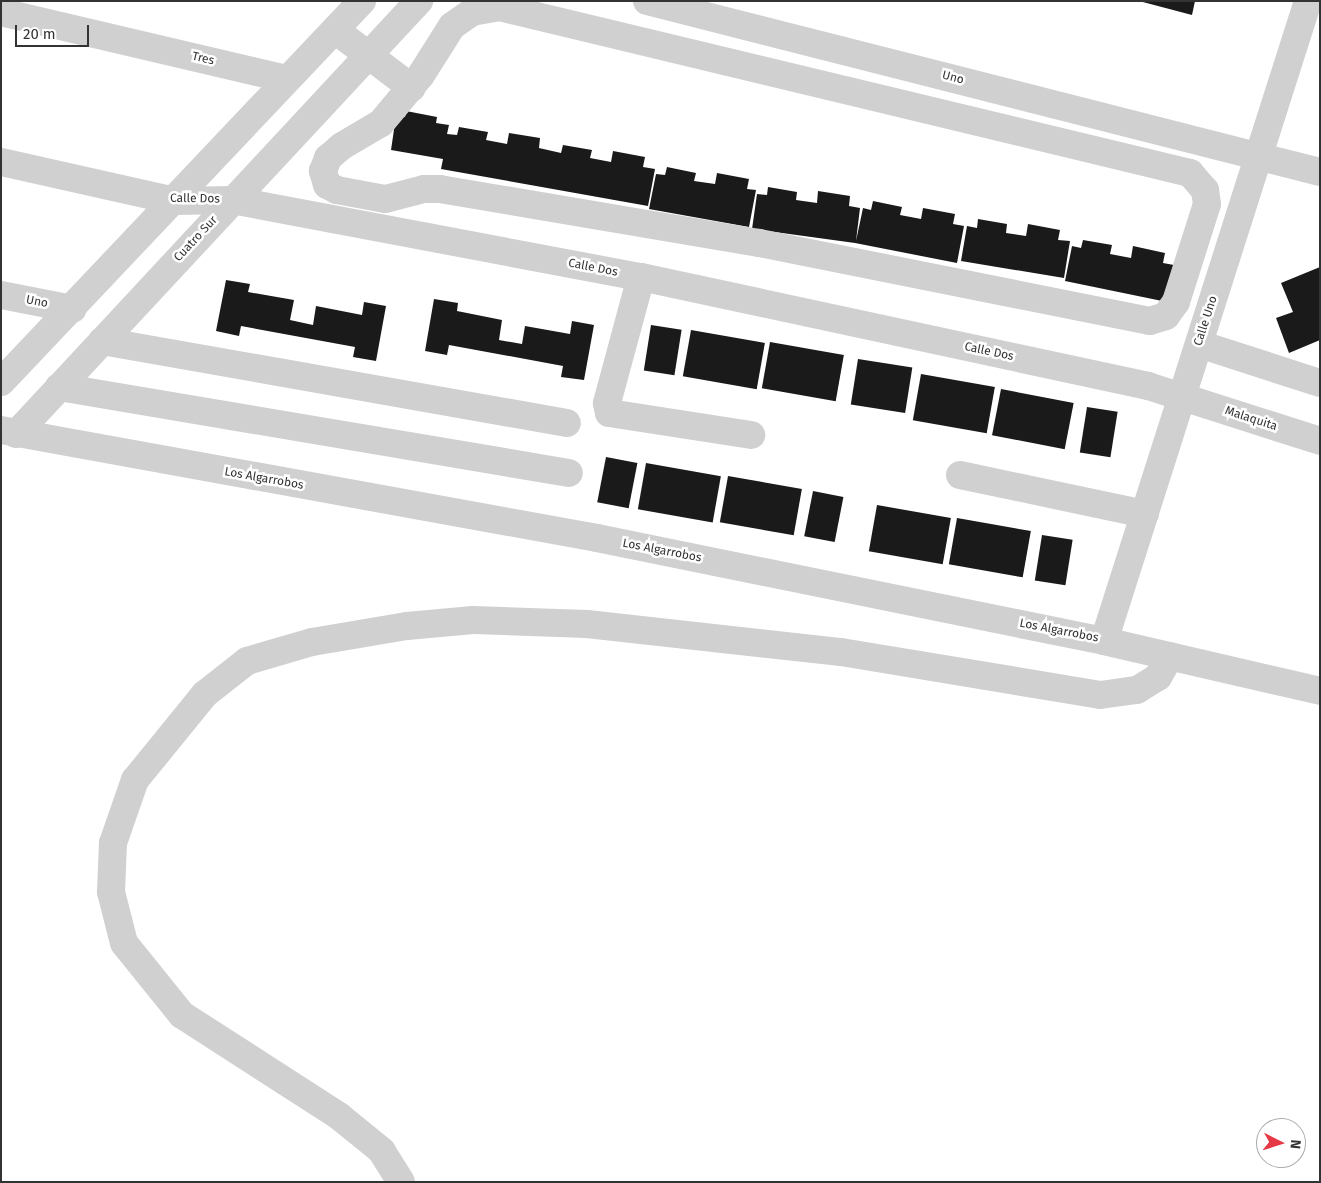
<!DOCTYPE html>
<html>
<head>
<meta charset="utf-8">
<style>
  body { margin:0 }
  #map { position:relative; width:1321px; height:1183px; overflow:hidden; background:#fff; font-family:"Fira Sans",sans-serif }
  div>[style] { position:absolute }
  .building>* { inset:0; background:#1a1a1a; transform-origin:0 0 }
  .minor>* { height:28px; margin:-14px; padding:0 14px; transform-origin:14px; border-radius:14px; background:#d0d0d0 }
  span { translate:-50% -50%; white-space:nowrap; text-align:center; line-height:1.15; -webkit-text-stroke:5px #fff; paint-order:stroke }
  .street-label { font-size:12px; color:#333 }
  .frame { position:absolute; inset:0; border:2px solid #333; pointer-events:none }
  .north { position:absolute; left:1256px; top:1118px; width:50px; height:50px; box-sizing:border-box; background:#fff; border:1px solid #adadad; border-radius:50%; rotate:95deg; font-size:14px; font-weight:700; line-height:20px; text-align:center; color:#333 }
  .north::after { content:''; display:block; margin:auto; width:18px; height:22px; background:#e63946; clip-path:polygon(50% 0,100% 100%,50% 72%,0 100%) }
  .scale { position:absolute; left:15px; top:25px; width:74px; height:22px; box-sizing:border-box; border:2px solid #333; border-top:0; padding-left:6px; font-size:15px; line-height:18px; white-space:nowrap; color:#333; -webkit-text-stroke:4px #fff; paint-order:stroke }
</style>
</head>
<body>
<div id="map">
  <div class="building">
    <div style="clip-path:polygon(1139px 1px,1195px 1px,1192px 15px)"></div>
    <div style="clip-path:polygon(406px 111px,437px 117px,436px 123px,449px 125px,447px 134px,457px 135px,459px 127px,488px 132px,486px 140px,507px 144px,509px 133px,540px 138px,539px 148px,561px 153px,563px 145px,592px 150px,590px 158px,611px 162px,613px 151px,645px 157px,643px 167px,655px 169px,648px 206px,441px 169px,443px 159px,391px 150px,396px 116px,405px 117px)"></div>
    <div style="clip-path:polygon(667px 167px,696px 173px,694px 181px,715px 184px,717px 173px,749px 179px,747px 189px,756px 190px,749px 227px,649px 209px,656px 174px,665px 175px)"></div>
    <div style="clip-path:polygon(768px 187px,797px 192px,796px 200px,817px 203px,818px 191px,850px 196px,849px 206px,860px 208px,856px 241px,863px 208px,871px 210px,873px 201px,902px 207px,900px 215px,921px 219px,923px 208px,955px 214px,953px 224px,964px 226px,957px 263px,855px 243px,752px 229px,757px 194px,767px 195px)"></div>
    <div style="clip-path:polygon(978px 219px,1007px 224px,1006px 233px,1026px 236px,1028px 224px,1060px 230px,1058px 240px,1070px 241px,1064px 278px,961px 261px,967px 226px,977px 228px)"></div>
    <div style="clip-path:polygon(1083px 240px,1112px 245px,1110px 254px,1131px 258px,1133px 246px,1165px 253px,1163px 263px,1174px 265px,1167px 302px,1065px 281px,1072px 246px,1081px 248px)"></div>
    <div style="clip-path:polygon(1320px 267px,1320px 340px,1289px 353px,1276px 318px,1293px 312px,1281px 283px)"></div>
    <div style="clip-path:polygon(226px 280px,250px 284px,248px 292px,294px 300px,290px 320px,313px 325px,316px 306px,362px 315px,364px 302px,386px 306px,376px 361px,353px 357px,355px 347px,241px 326px,239px 336px,216px 331px)"></div>
    <div style="clip-path:polygon(434px 299px,458px 303px,457px 311px,502px 320px,499px 340px,522px 344px,525px 326px,570px 334px,572px 321px,594px 325px,584px 380px,561px 377px,563px 366px,449px 345px,447px 355px,425px 351px)"></div>
    <div style="left:651px;top:325px;width:31px;height:46px;rotate:9deg"></div>
    <div style="left:691px;top:330px;width:75px;height:47px;rotate:10deg"></div>
    <div style="left:770px;top:342px;width:75px;height:47px;rotate:10deg"></div>
    <div style="left:858px;top:359px;width:55px;height:46px;rotate:9deg"></div>
    <div style="left:921px;top:374px;width:75px;height:47px;rotate:10deg"></div>
    <div style="left:1001px;top:389px;width:74px;height:47px;rotate:11deg"></div>
    <div style="left:1087px;top:407px;width:31px;height:46px;rotate:9deg"></div>
    <div style="left:606px;top:457px;width:32px;height:46px;rotate:11deg"></div>
    <div style="left:646px;top:463px;width:76px;height:47px;rotate:10deg"></div>
    <div style="left:728px;top:476px;width:75px;height:47px;rotate:10deg"></div>
    <div style="left:813px;top:491px;width:31px;height:46px;rotate:11deg"></div>
    <div style="left:877px;top:505px;width:75px;height:47px;rotate:10deg"></div>
    <div style="left:957px;top:518px;width:75px;height:47px;rotate:10deg"></div>
    <div style="left:1042px;top:535px;width:31px;height:46px;rotate:9deg"></div>
  </div>
  <div class="minor">
    <div style="left:647px;top:1px;width:694px;rotate:14.26deg"></div>
    <div style="left:499px;top:7px;width:711px;rotate:13.51deg"></div>
    <div style="left:1190px;top:173px;width:23px;rotate:49deg"></div>
    <div style="left:1205px;top:190px;width:14px;rotate:82deg"></div>
    <div style="left:1207px;top:204px;width:103px;rotate:107.6deg"></div>
    <div style="left:1176px;top:302px;width:17px;rotate:126deg"></div>
    <div style="left:1166px;top:316px;width:17px;rotate:163deg"></div>
    <div style="left:1150px;top:321px;width:399px;rotate:-168.7deg"></div>
    <div style="left:759px;top:243px;width:324px;rotate:-170.4deg"></div>
    <div style="left:440px;top:189px;width:16px;rotate:180deg"></div>
    <div style="left:424px;top:189px;width:40px;rotate:165.6deg"></div>
    <div style="left:385px;top:199px;width:49px;rotate:-169.4deg"></div>
    <div style="left:337px;top:190px;width:11px;rotate:-153deg"></div>
    <div style="left:327px;top:185px;width:15px;rotate:-106deg"></div>
    <div style="left:323px;top:171px;width:14px;rotate:-69deg"></div>
    <div style="left:328px;top:158px;width:18px;rotate:-41deg"></div>
    <div style="left:342px;top:146px;width:45px;rotate:-30.5deg"></div>
    <div style="left:381px;top:123px;width:62px;rotate:-50.2deg"></div>
    <div style="left:421px;top:75px;width:58px;rotate:-57.7deg"></div>
    <div style="left:452px;top:26px;width:24px;rotate:-35deg"></div>
    <div style="left:472px;top:12px;width:27px;rotate:-10deg"></div>
    <div style="left:1px;top:12px;width:294px;rotate:13.2deg"></div>
    <div style="left:335px;top:30px;width:96px;rotate:37deg"></div>
    <div style="left:1px;top:162px;width:178px;rotate:12.6deg"></div>
    <div style="left:175px;top:201px;width:57px;rotate:-1deg"></div>
    <div style="left:232px;top:200px;width:416px;rotate:10.7deg"></div>
    <div style="left:641px;top:277px;width:519px;rotate:12.13deg"></div>
    <div style="left:1148px;top:386px;width:181px;rotate:17.7deg"></div>
    <div style="left:641px;top:277px;width:131px;rotate:105.1deg"></div>
    <div style="left:607px;top:403px;width:10px;rotate:79deg"></div>
    <div style="left:609px;top:413px;width:144px;rotate:8.8deg"></div>
    <div style="left:1px;top:295px;width:73px;rotate:11deg"></div>
    <div style="left:102px;top:341px;width:472px;rotate:10deg"></div>
    <div style="left:1199px;top:344px;width:127px;rotate:17.9deg"></div>
    <div style="left:1px;top:382px;width:525px;rotate:-46.54deg"></div>
    <div style="left:59px;top:387px;width:517px;rotate:9.57deg"></div>
    <div style="left:1px;top:430px;width:606px;rotate:10.27deg"></div>
    <div style="left:597px;top:538px;width:517px;rotate:11.48deg"></div>
    <div style="left:1104px;top:641px;width:222px;rotate:13deg"></div>
    <div style="left:16px;top:434px;width:592px;rotate:-47.06deg"></div>
    <div style="left:960px;top:475px;width:189px;rotate:11.9deg"></div>
    <div style="left:1104px;top:641px;width:672px;rotate:-72.32deg"></div>
    <div style="left:401px;top:1182px;width:36px;rotate:-122deg"></div>
    <div style="left:382px;top:1151px;width:55px;rotate:-140.9deg"></div>
    <div style="left:339px;top:1116px;width:187px;rotate:-147.2deg"></div>
    <div style="left:182px;top:1015px;width:92px;rotate:-128.9deg"></div>
    <div style="left:124px;top:943px;width:53px;rotate:-104.3deg"></div>
    <div style="left:111px;top:892px;width:49px;rotate:-87.7deg"></div>
    <div style="left:113px;top:843px;width:67px;rotate:-70.8deg"></div>
    <div style="left:135px;top:780px;width:111px;rotate:-50.9deg"></div>
    <div style="left:205px;top:694px;width:53px;rotate:-38.2deg"></div>
    <div style="left:247px;top:661px;width:68px;rotate:-16.3deg"></div>
    <div style="left:312px;top:642px;width:96px;rotate:-9.6deg"></div>
    <div style="left:407px;top:626px;width:66px;rotate:-5.2deg"></div>
    <div style="left:473px;top:620px;width:114px;rotate:2deg"></div>
    <div style="left:587px;top:624px;width:256px;rotate:6.3deg"></div>
    <div style="left:841px;top:652px;width:263px;rotate:9.4deg"></div>
    <div style="left:1100px;top:695px;width:37px;rotate:-8deg"></div>
    <div style="left:1137px;top:690px;width:25px;rotate:-32deg"></div>
    <div style="left:1158px;top:677px;width:24px;rotate:-60deg"></div>
  </div>
  <div class="street-label">
    <span style="left:203px;top:59px;rotate:13deg">Tres</span>
    <span style="left:953px;top:78px;rotate:14deg">Uno</span>
    <span style="left:195px;top:199px;rotate:1deg">Calle Dos</span>
    <span style="left:196px;top:239px;rotate:-47deg">Cuatro Sur</span>
    <span style="left:593px;top:268px;rotate:11deg">Calle Dos</span>
    <span style="left:37px;top:302px;rotate:11deg">Uno</span>
    <span style="left:1206px;top:321px;rotate:-72deg">Calle Uno</span>
    <span style="left:989px;top:352px;rotate:12deg">Calle Dos</span>
    <span style="left:1251px;top:419px;rotate:18deg">Malaquita</span>
    <span style="left:264px;top:479px;rotate:10deg">Los Algarrobos</span>
    <span style="left:662px;top:551px;rotate:11deg">Los Algarrobos</span>
    <span style="left:1059px;top:631px;rotate:11deg">Los Algarrobos</span>
  </div>
  <div class="frame"></div>
  <div class="north">N</div>
  <div class="scale">20 m</div>
</div>
</body>
</html>
